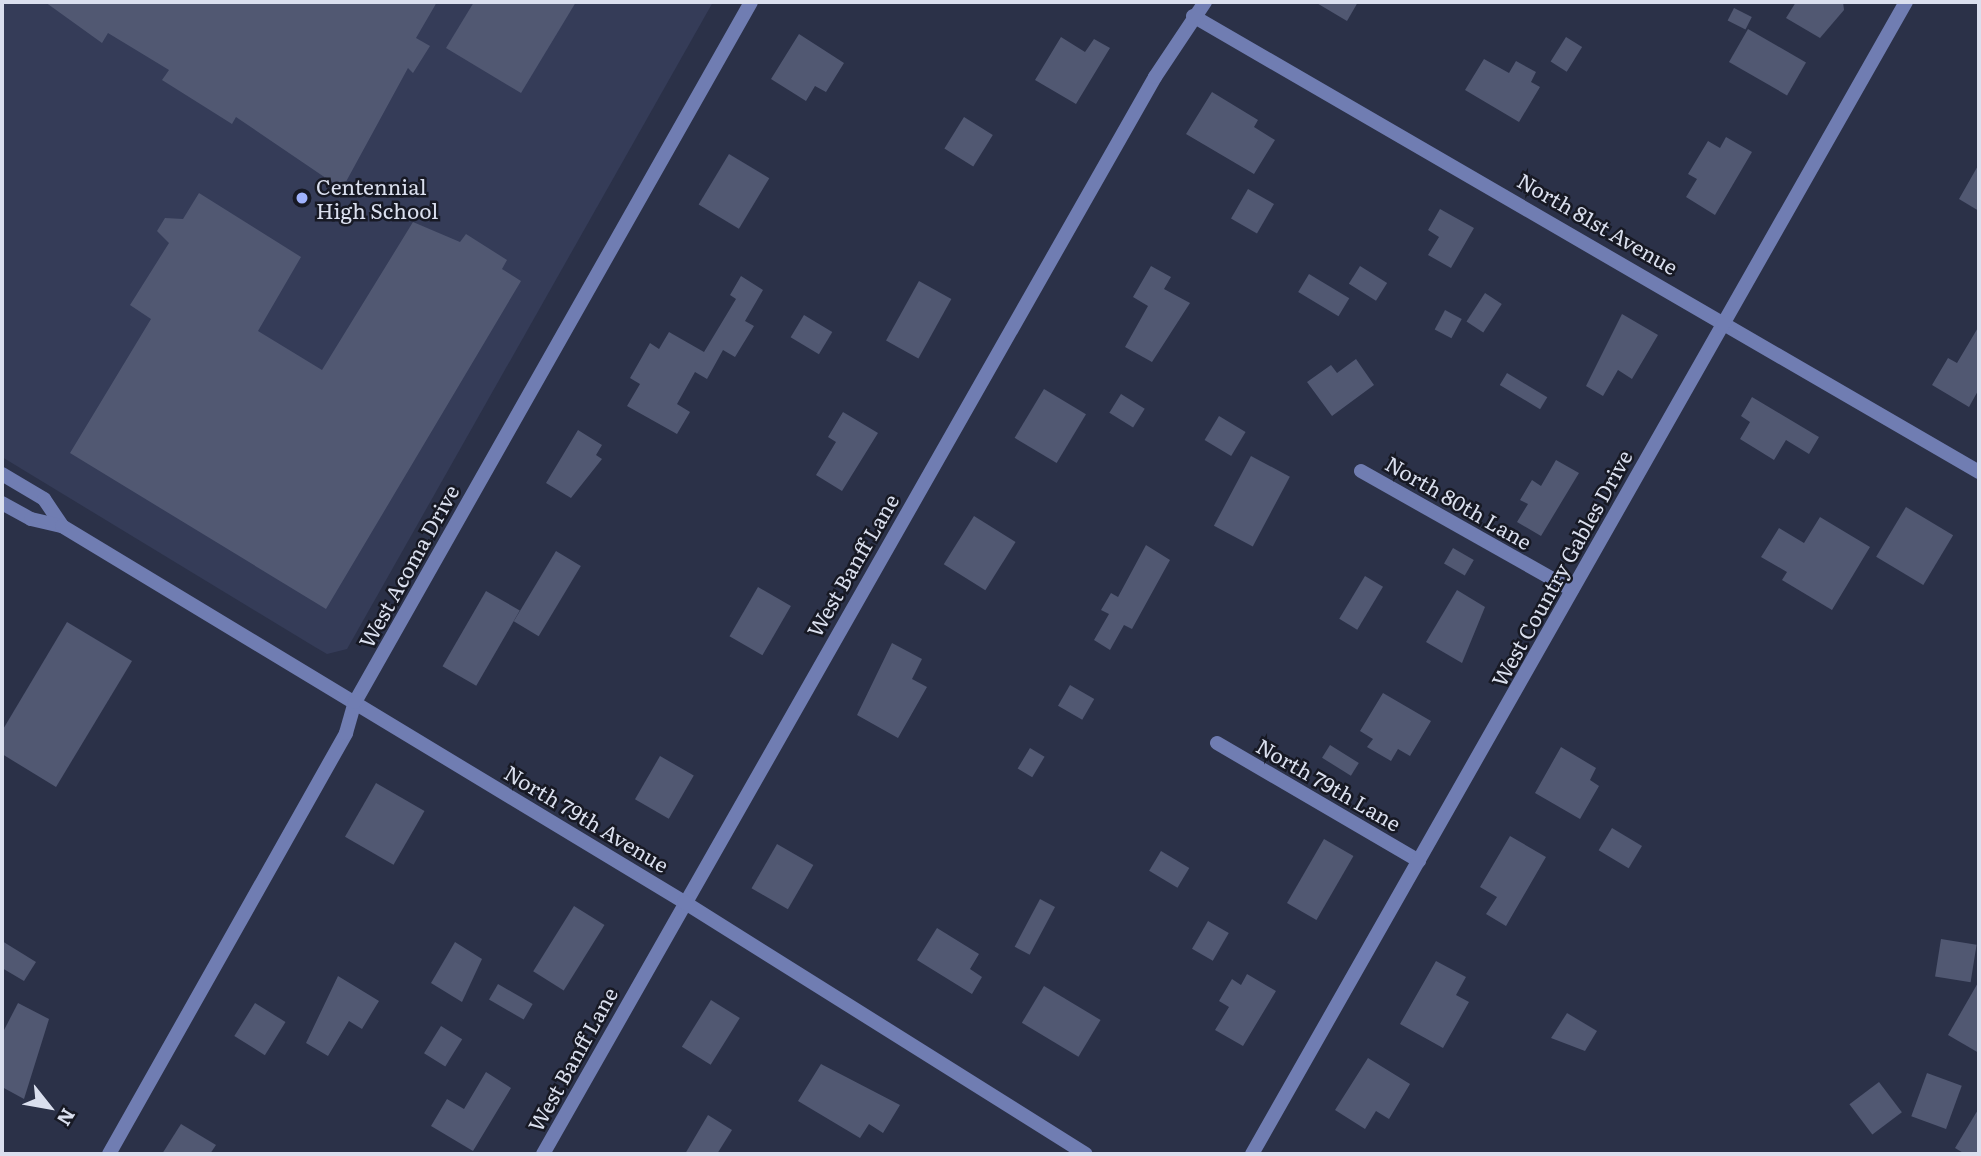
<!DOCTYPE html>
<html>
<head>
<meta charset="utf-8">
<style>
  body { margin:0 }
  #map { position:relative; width:1981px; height:1156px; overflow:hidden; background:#2b3148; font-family:Literata,serif }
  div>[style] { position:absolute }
  .built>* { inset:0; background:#353c58 }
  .building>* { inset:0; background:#515872; transform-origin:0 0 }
  .minor>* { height:14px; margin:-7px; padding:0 7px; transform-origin:7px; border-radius:7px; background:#707db2 }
  .tertiary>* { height:14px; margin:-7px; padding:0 7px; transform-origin:7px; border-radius:7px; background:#707db2 }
  .dots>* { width:19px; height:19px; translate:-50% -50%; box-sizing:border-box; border:4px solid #171924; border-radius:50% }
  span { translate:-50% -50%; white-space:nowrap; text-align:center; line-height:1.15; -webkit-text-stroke:5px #171924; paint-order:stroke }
  .poi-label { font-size:21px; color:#dadfee }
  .left { translate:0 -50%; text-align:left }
  .street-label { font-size:21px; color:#dadfee }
  .frame { position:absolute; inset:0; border:4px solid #dadfee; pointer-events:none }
  .north { position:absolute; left:14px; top:1072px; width:70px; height:70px; -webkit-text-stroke:5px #171924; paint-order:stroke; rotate:121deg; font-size:19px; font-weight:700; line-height:28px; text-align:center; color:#dadfee }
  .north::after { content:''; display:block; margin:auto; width:24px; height:32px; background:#dadfee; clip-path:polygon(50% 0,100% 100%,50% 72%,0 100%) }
</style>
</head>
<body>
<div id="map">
  <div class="built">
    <div style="clip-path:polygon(2px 2px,713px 2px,347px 649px,327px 654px,315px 647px,2px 457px)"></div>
  </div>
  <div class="building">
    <div style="clip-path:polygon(45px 2px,437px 2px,416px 38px,430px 46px,413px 73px,408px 68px,342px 189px,236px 117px,232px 124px,162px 80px,169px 70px,108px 33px,102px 43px)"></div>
    <div style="clip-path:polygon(474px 2px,576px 2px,521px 93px,446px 48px)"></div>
    <div style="clip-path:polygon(1315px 2px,1358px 2px,1347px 21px)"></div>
    <div style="clip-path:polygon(1796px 2px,1843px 2px,1844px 10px,1820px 38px,1786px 18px)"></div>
    <div style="left:1734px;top:8px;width:20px;height:14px;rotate:27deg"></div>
    <div style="left:1748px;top:29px;width:67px;height:38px;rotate:30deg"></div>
    <div style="clip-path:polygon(799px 34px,844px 63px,826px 92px,815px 86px,806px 101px,771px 79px)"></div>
    <div style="clip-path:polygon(1061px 37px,1085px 52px,1094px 39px,1110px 48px,1076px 104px,1035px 80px)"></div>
    <div style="left:1566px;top:37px;width:19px;height:29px;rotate:32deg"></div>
    <div style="clip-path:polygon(1484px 59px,1509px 73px,1516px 61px,1536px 72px,1531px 82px,1540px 87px,1519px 122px,1465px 90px)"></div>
    <div style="clip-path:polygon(1212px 92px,1258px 120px,1254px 127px,1275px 140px,1254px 174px,1186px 134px)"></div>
    <div style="left:964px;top:117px;width:34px;height:37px;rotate:32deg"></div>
    <div style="clip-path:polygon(1726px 137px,1752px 152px,1715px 215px,1686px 197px,1697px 179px,1688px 174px,1708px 141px,1720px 148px)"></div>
    <div style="left:729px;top:154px;width:47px;height:59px;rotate:31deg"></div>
    <div style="clip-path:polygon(1979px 164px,1979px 211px,1959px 199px)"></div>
    <div style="left:1248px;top:189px;width:30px;height:34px;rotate:30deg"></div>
    <div style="clip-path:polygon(199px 193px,301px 257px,258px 331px,322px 370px,413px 222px,460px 242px,466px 234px,507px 260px,502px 269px,521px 281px,326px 609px,70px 453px,151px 319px,130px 305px,169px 243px,157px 231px,165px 218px,183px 219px)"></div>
    <div style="clip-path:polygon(1440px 209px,1474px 228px,1451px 268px,1428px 255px,1439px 237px,1428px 230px)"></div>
    <div style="clip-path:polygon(1151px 266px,1171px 277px,1164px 289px,1190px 303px,1152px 362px,1125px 347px,1148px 306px,1133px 297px)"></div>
    <div style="left:1360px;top:266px;width:32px;height:21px;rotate:32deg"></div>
    <div style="left:1309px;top:274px;width:47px;height:21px;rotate:31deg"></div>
    <div style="clip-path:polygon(741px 276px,763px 290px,745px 321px,754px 326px,735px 357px,723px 350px,707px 379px,695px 372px,677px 404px,690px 412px,677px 434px,627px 406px,640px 384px,630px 378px,650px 343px,659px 349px,669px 332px,704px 352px,736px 299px,730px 295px)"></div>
    <div style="left:919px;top:281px;width:37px;height:68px;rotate:29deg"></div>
    <div style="left:1485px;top:293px;width:20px;height:34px;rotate:33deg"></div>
    <div style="left:1445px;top:310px;width:19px;height:22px;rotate:28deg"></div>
    <div style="clip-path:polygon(1622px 314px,1658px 335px,1632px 379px,1618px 370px,1603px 396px,1586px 386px)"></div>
    <div style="left:804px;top:315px;width:33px;height:26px;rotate:31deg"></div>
    <div style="clip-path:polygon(1979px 326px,1979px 389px,1969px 407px,1932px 385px,1948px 358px,1957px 363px)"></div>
    <div style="clip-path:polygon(1356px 359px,1374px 385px,1332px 416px,1307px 382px,1331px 365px,1337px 373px)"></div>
    <div style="left:1507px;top:373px;width:47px;height:14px;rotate:31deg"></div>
    <div style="left:1044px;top:389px;width:49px;height:57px;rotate:31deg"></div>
    <div style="left:1121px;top:394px;width:28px;height:22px;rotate:32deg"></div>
    <div style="clip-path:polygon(1752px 397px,1819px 437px,1809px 454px,1786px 440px,1774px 460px,1740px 439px,1750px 422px,1741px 416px)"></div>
    <div style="clip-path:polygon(843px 412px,878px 433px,842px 491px,816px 475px,836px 442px,828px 437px)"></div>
    <div style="left:1219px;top:416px;width:31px;height:28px;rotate:31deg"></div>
    <div style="clip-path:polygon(578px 430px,602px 445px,596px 455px,602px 459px,571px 498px,546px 483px)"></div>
    <div style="left:1251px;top:456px;width:44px;height:79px;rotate:28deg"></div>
    <div style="clip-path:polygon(1556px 460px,1579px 473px,1541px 536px,1517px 522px,1528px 504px,1520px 500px,1532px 480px,1541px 486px)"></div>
    <div style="left:1906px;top:507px;width:55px;height:58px;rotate:31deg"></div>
    <div style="left:974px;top:516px;width:49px;height:57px;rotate:32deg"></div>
    <div style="clip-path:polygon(1820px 517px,1870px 547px,1832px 610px,1782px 580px,1787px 572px,1761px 557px,1779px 528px,1804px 543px)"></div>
    <div style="clip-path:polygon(1146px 545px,1170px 560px,1132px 629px,1124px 625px,1110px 650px,1094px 640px,1109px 614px,1101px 610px,1111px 593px,1118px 597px)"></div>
    <div style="left:1453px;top:548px;width:24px;height:18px;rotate:30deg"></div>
    <div style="left:556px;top:551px;width:29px;height:82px;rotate:31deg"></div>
    <div style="left:1365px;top:576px;width:21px;height:50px;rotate:31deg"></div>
    <div style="left:758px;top:587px;width:38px;height:57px;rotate:30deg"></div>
    <div style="clip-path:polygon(1457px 590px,1485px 607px,1462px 663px,1426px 642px)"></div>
    <div style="left:486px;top:591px;width:39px;height:87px;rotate:30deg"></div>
    <div style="clip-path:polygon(67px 622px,132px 661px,56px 787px,2px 754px,2px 731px)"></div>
    <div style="clip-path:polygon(892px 643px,922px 659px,912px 679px,927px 687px,898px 738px,857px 715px)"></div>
    <div style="left:1070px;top:685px;width:28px;height:24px;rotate:30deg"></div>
    <div style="clip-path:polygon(1383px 693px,1431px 721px,1410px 756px,1398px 749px,1391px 761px,1367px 747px,1373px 739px,1360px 731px)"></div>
    <div style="left:1330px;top:745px;width:34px;height:15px;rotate:32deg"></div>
    <div style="clip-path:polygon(1561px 747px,1596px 768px,1590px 780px,1599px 786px,1580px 819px,1535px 793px)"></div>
    <div style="left:1030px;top:748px;width:17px;height:24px;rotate:31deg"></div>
    <div style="left:660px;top:756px;width:39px;height:50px;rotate:30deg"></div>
    <div style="left:376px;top:783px;width:56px;height:62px;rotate:30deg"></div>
    <div style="left:1612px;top:828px;width:35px;height:26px;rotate:31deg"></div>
    <div style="clip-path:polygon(1510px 836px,1546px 857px,1506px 926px,1486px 914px,1497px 897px,1480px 887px)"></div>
    <div style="left:1324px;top:839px;width:34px;height:74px;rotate:30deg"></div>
    <div style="left:777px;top:844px;width:42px;height:51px;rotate:30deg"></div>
    <div style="left:1161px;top:851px;width:33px;height:23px;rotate:31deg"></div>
    <div style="left:1040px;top:899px;width:17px;height:54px;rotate:28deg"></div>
    <div style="left:574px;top:906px;width:36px;height:77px;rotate:32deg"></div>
    <div style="left:1208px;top:921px;width:24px;height:32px;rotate:30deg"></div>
    <div style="clip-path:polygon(937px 928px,979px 954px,970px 969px,982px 977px,972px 994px,917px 960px)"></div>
    <div style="left:1941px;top:939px;width:36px;height:38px;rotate:9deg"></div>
    <div style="clip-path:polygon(2px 941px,36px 962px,24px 981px,2px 968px)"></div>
    <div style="clip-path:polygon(455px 942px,482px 959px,462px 1002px,431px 983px)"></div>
    <div style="clip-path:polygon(1436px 961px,1466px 977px,1456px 995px,1469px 1002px,1443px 1048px,1400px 1024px)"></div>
    <div style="clip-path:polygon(1247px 974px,1276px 991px,1243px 1046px,1215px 1030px,1229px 1007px,1219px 1001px,1232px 979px,1241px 985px)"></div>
    <div style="clip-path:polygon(338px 976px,379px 1001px,362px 1029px,349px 1021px,328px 1056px,306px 1043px)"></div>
    <div style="clip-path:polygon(1979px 981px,1979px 1053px,1948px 1035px)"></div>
    <div style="left:498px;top:984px;width:40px;height:18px;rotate:30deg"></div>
    <div style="left:1044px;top:986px;width:66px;height:43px;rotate:31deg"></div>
    <div style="left:711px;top:1000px;width:34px;height:55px;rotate:32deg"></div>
    <div style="clip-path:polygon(18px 1003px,49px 1019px,24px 1099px,2px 1087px,2px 1034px)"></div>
    <div style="left:255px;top:1003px;width:36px;height:39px;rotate:32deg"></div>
    <div style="clip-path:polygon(1567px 1013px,1597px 1031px,1585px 1051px,1551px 1038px)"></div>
    <div style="left:441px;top:1026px;width:25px;height:32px;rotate:32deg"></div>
    <div style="clip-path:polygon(1368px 1058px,1410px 1084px,1389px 1119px,1376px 1111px,1365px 1129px,1335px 1110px)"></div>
    <div style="clip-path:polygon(821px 1064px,900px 1105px,883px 1133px,869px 1124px,860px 1138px,798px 1101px)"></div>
    <div style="clip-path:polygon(486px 1072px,511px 1088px,473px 1151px,431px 1126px,447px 1099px,464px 1109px)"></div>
    <div style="left:1927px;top:1073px;width:37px;height:46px;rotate:20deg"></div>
    <div style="left:1879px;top:1082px;width:38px;height:37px;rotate:53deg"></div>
    <div style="clip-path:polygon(1979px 1108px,1979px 1154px,1965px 1154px,1955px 1148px)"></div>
    <div style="clip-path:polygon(708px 1115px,732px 1130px,717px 1154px,685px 1154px)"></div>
    <div style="clip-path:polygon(181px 1124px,216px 1145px,210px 1154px,162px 1154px)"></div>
  </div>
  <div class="minor">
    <div style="left:1193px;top:16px;width:909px;rotate:30.12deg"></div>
    <div style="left:1361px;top:471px;width:242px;rotate:29.4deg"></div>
    <div style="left:1217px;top:743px;width:234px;rotate:30.3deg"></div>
    <div style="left:543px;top:1154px;width:1239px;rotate:-60.39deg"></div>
    <div style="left:1155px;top:77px;width:90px;rotate:-56.3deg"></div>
    <div style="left:1252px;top:1154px;width:1325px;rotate:-60.42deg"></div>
  </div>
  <div class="tertiary">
    <div style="left:2px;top:474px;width:49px;rotate:30.8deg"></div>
    <div style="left:44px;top:499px;width:32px;rotate:56deg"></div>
    <div style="left:2px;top:503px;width:33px;rotate:29deg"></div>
    <div style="left:31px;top:519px;width:32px;rotate:13deg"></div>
    <div style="left:62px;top:526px;width:727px;rotate:31.15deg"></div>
    <div style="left:684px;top:902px;width:474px;rotate:32.1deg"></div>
    <div style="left:109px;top:1154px;width:483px;rotate:-60.6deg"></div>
    <div style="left:346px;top:733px;width:32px;rotate:-74deg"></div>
    <div style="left:355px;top:702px;width:804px;rotate:-60.5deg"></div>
  </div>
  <div class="dots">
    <div style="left:302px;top:198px;background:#a0b3fd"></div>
  </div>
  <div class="poi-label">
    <span class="left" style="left:316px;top:198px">Centennial<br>High School</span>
  </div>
  <div class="street-label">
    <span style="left:1598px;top:223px;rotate:30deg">North 81st Avenue</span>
    <span style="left:1459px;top:502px;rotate:30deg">North 80th Lane</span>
    <span style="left:852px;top:565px;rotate:-60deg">West Banff Lane</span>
    <span style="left:408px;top:566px;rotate:-61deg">West Acoma Drive</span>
    <span style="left:1561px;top:568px;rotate:-61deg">West Country Gables Drive</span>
    <span style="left:1329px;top:784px;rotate:30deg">North 79th Lane</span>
    <span style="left:587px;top:818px;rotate:31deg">North 79th Avenue</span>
    <span style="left:572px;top:1059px;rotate:-61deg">West Banff Lane</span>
  </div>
  <div class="frame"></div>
  <div class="north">N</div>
</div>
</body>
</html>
